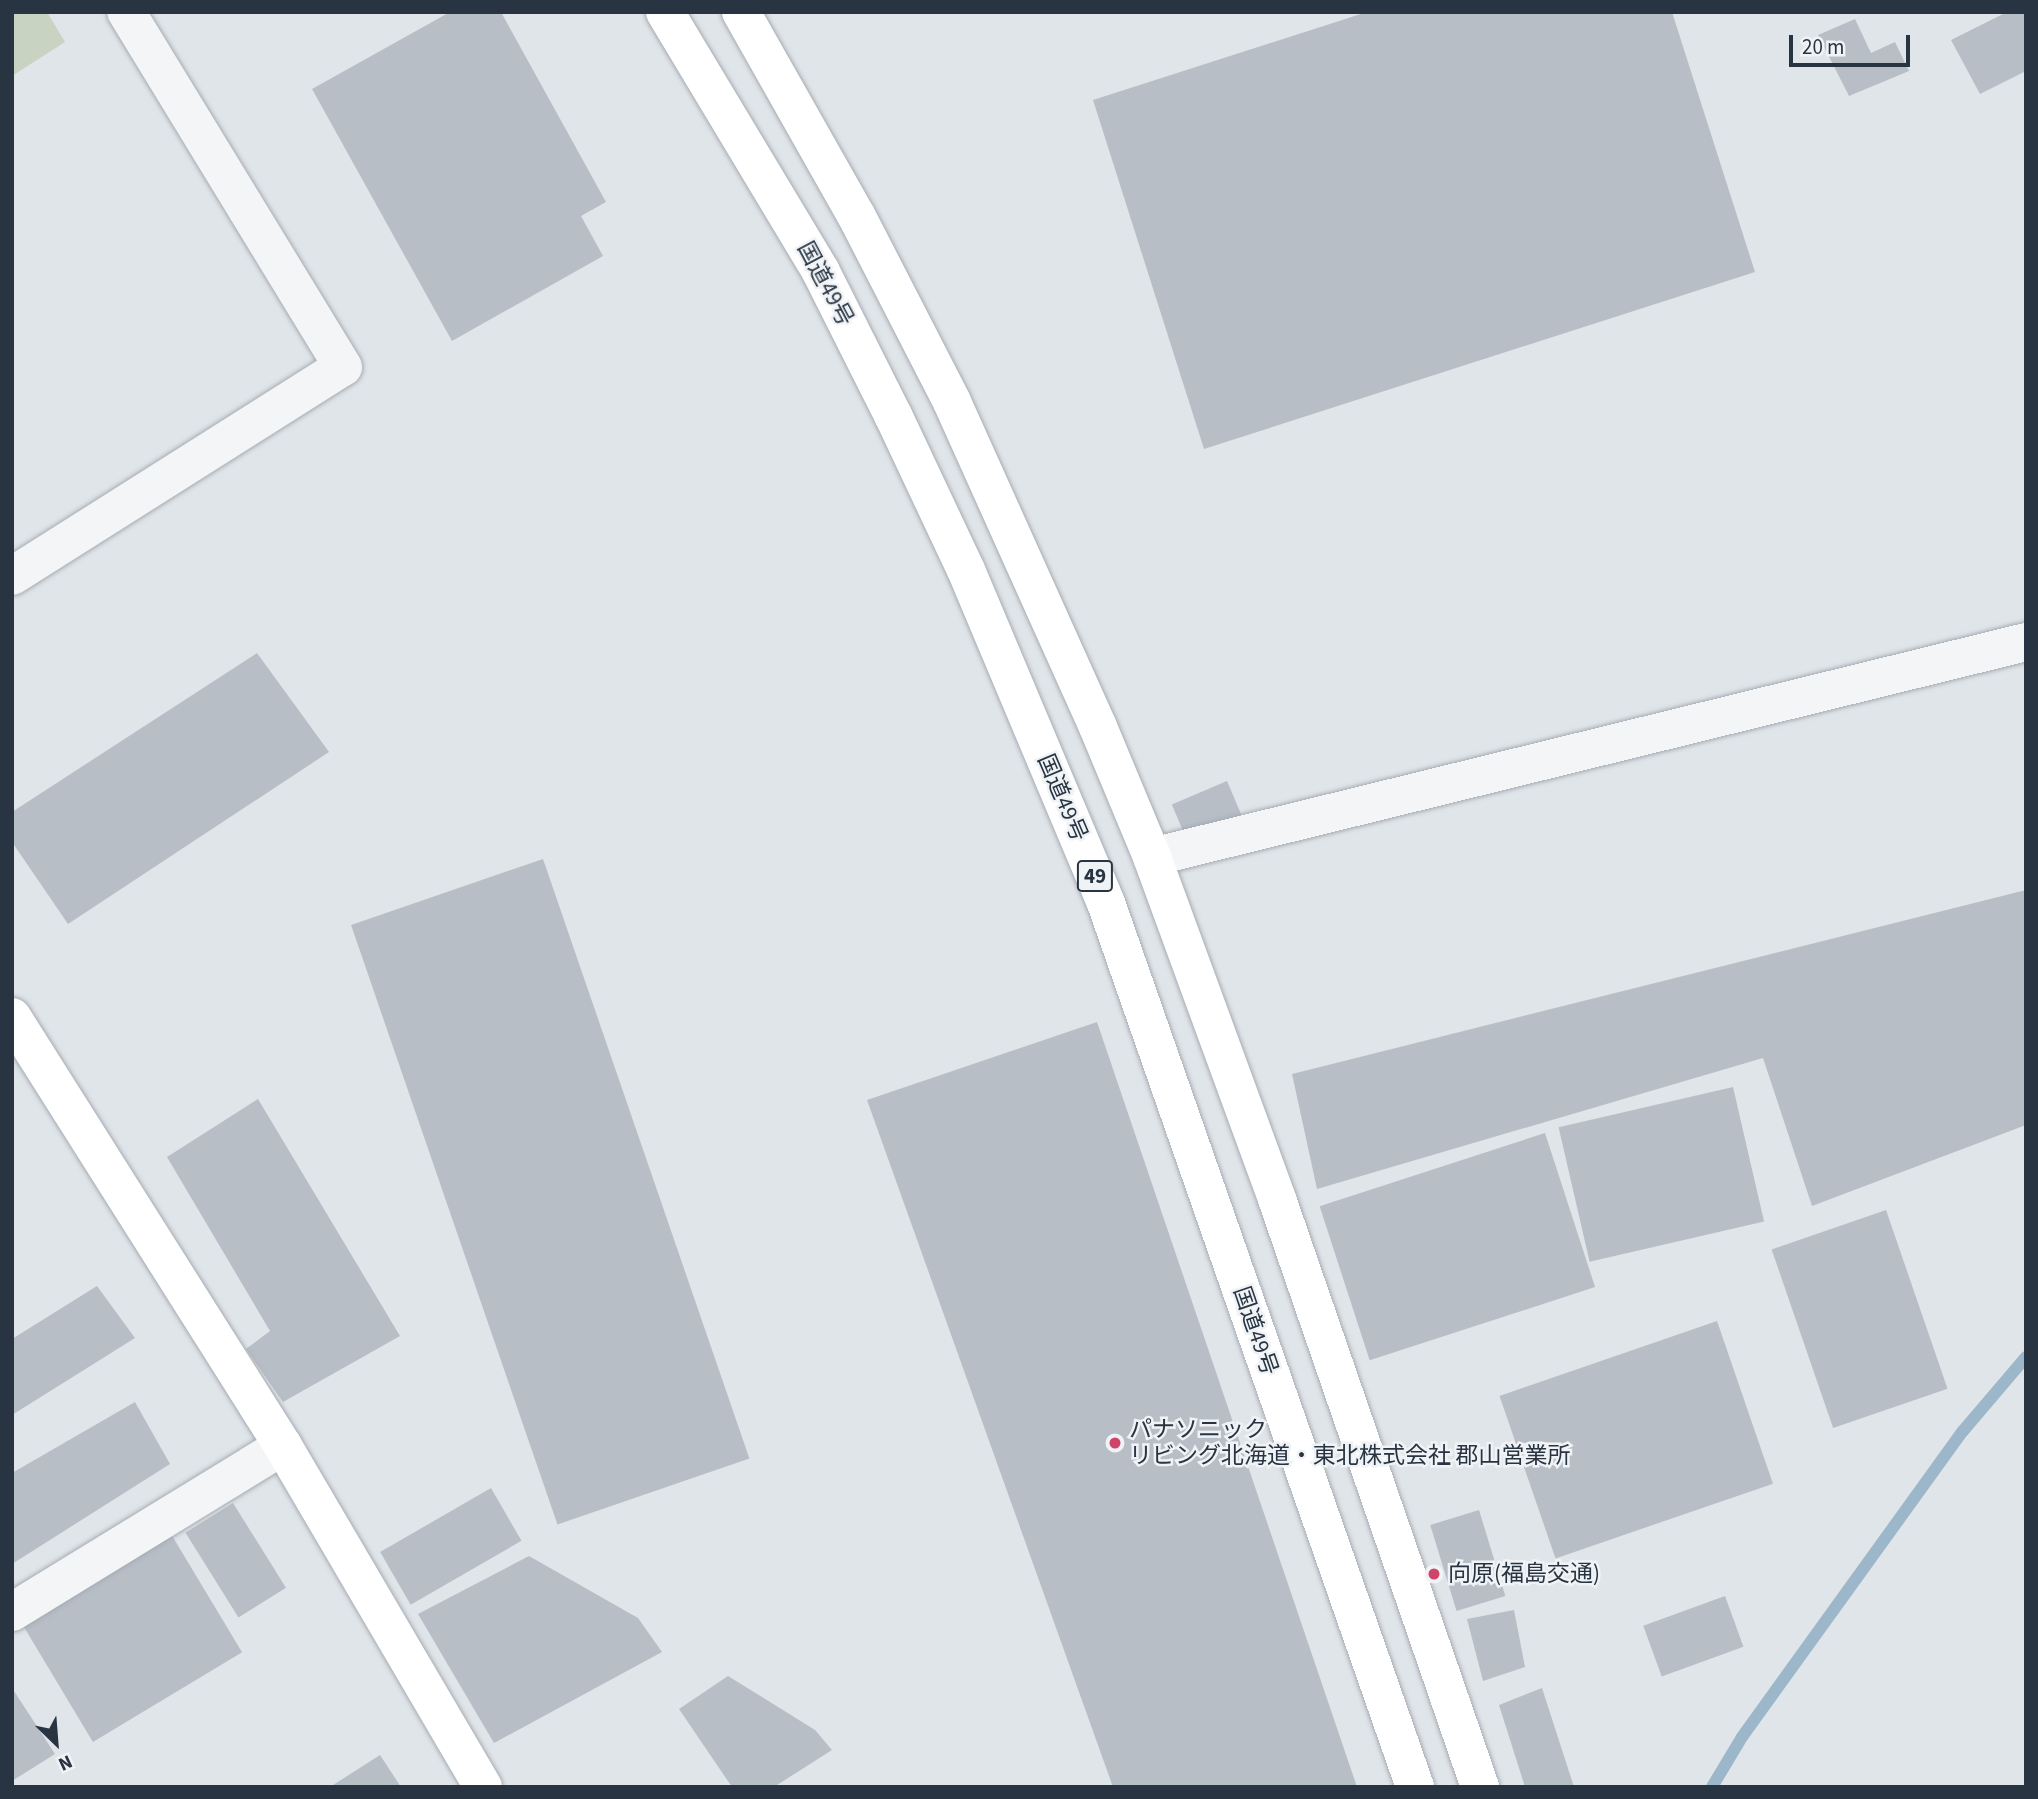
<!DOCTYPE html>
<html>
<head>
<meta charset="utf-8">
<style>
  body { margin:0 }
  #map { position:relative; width:2038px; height:1799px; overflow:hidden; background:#e0e5e9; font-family:"Source Sans 3","Noto Sans JP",sans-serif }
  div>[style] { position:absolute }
  .green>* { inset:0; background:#c8d3c1 }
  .stream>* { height:12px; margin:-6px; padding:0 6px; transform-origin:6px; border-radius:6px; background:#9bb7c9 }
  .building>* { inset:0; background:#b7bec6; transform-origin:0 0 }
  .roads { filter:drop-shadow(0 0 2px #a5acb3) drop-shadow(0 0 2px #a5acb3) }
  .street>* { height:38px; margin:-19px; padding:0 19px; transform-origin:19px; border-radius:19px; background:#f3f5f7 }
  .secondary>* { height:38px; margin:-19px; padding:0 19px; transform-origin:19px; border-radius:19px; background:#fff }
  .highway>* { height:38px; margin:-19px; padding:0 19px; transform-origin:19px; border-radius:19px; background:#fff }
  .dots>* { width:19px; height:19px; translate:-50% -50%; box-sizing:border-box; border:4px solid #f0f3f6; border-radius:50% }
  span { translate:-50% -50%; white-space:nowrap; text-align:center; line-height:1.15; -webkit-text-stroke:5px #f0f3f6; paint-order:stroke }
  .shield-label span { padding:2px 5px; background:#f0f3f6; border:2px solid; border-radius:5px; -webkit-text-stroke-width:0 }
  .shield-label { font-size:21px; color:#283441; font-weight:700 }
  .street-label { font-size:23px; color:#283441 }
  .poi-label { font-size:23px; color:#283441 }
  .left { translate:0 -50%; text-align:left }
  .frame { position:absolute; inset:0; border:14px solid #283441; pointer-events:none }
  .north { position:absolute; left:21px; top:1708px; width:70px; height:70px; -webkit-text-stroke:5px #f0f3f6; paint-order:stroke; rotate:155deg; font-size:19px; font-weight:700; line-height:28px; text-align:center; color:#283441 }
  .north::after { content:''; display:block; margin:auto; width:24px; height:32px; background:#283441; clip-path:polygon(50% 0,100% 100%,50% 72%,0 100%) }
  .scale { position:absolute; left:1789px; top:35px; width:121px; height:32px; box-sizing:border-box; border:4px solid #283441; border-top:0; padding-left:9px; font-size:21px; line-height:24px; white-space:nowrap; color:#283441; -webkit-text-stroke:5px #f0f3f6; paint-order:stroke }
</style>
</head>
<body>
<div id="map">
  <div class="green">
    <div style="clip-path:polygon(12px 12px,47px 12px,65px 42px,12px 76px)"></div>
  </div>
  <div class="stream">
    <div style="left:1712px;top:1787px;width:58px;rotate:-59deg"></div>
    <div style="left:1742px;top:1737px;width:377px;rotate:-54.2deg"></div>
    <div style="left:1963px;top:1431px;width:97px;rotate:-49.6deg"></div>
  </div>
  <div class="building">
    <div style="clip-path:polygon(450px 12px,501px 12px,606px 202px,581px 216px,603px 256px,452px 341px,312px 89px)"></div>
    <div style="clip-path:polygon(1367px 12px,1672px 12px,1755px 272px,1204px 449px,1093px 100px)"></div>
    <div style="clip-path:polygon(2007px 12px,2026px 12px,2026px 71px,1980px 94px,1951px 40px)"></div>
    <div style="clip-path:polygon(1855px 19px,1871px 53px,1895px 42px,1909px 71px,1849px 96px,1818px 35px)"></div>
    <div style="clip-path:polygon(257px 653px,329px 752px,68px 924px,12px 842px,12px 812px)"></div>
    <div style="left:1227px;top:781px;width:43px;height:60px;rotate:67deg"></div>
    <div style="left:543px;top:859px;width:634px;height:203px;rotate:71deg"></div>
    <div style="clip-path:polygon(2026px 890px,2026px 1125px,1812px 1206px,1763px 1058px,1317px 1189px,1292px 1074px)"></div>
    <div style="clip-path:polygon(1097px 1022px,1357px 1787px,1113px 1787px,867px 1100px)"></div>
    <div style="left:1733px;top:1087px;width:138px;height:179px;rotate:77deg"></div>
    <div style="clip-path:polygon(258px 1099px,400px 1336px,283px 1402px,246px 1349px,270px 1331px,167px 1157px)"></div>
    <div style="left:1545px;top:1133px;width:162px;height:237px;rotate:72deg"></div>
    <div style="left:1886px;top:1210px;width:189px;height:121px;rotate:71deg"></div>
    <div style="clip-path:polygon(97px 1286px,135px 1338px,12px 1415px,12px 1339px)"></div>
    <div style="left:1717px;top:1321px;width:172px;height:230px;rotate:71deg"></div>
    <div style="clip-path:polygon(135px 1402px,170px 1464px,12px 1564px,12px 1473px)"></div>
    <div style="left:491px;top:1488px;width:61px;height:128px;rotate:60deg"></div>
    <div style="left:233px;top:1503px;width:100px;height:56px;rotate:58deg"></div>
    <div style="left:1479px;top:1510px;width:90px;height:51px;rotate:73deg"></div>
    <div style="left:171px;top:1534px;width:138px;height:174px;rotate:59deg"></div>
    <div style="clip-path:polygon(529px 1556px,638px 1618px,662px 1652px,494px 1743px,418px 1614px)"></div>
    <div style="left:1725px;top:1596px;width:54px;height:87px;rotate:70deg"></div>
    <div style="clip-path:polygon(1514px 1610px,1525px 1667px,1483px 1681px,1467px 1619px)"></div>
    <div style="clip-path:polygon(728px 1676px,815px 1730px,832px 1750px,774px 1787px,732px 1787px,679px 1709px)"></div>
    <div style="clip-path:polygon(12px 1688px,55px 1754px,12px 1781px)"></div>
    <div style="clip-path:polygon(1542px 1688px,1574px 1787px,1525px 1787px,1499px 1705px)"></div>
    <div style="clip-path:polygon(380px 1755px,401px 1787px,330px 1787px)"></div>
  </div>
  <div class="roads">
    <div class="street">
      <div style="left:12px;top:576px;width:391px;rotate:-32.3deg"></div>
      <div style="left:343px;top:367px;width:416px;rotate:-121.4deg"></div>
      <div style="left:1152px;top:857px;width:900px;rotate:-13.82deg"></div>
      <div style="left:12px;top:1612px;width:318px;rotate:-31.5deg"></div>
    </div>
    <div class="secondary">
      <div style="left:12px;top:1017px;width:507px;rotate:57.72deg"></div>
      <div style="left:283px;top:1446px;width:395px;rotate:59.6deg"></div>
    </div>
    <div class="highway">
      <div style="left:665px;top:12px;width:303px;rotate:59deg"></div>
      <div style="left:821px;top:272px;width:160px;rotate:63.3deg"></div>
      <div style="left:893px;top:415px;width:171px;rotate:64.8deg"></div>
      <div style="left:966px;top:570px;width:361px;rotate:67.2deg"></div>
      <div style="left:1106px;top:903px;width:936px;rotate:70.73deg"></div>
      <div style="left:741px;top:12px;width:233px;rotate:60.5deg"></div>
      <div style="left:856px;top:215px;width:210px;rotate:62.8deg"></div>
      <div style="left:952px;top:402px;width:356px;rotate:65.8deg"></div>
      <div style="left:1098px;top:727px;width:141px;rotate:67.4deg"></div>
      <div style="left:1152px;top:857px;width:364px;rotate:69.9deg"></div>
      <div style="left:1277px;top:1199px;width:622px;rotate:70.95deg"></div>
    </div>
  </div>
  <div class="dots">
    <div style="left:1115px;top:1443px;background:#cf446a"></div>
    <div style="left:1434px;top:1574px;background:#cf446a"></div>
  </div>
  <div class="shield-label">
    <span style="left:1095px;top:876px">49</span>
  </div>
  <div class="street-label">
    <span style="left:825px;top:284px;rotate:62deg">国道49号</span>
    <span style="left:1062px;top:798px;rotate:67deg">国道49号</span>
    <span style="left:1255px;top:1331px;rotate:71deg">国道49号</span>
  </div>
  <div class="poi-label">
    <span class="left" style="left:1129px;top:1443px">パナソニック<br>リビング北海道・東北株式会社 郡山営業所</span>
    <span class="left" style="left:1448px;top:1574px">向原(福島交通)</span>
  </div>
  <div class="frame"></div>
  <div class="north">N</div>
  <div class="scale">20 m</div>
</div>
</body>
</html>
